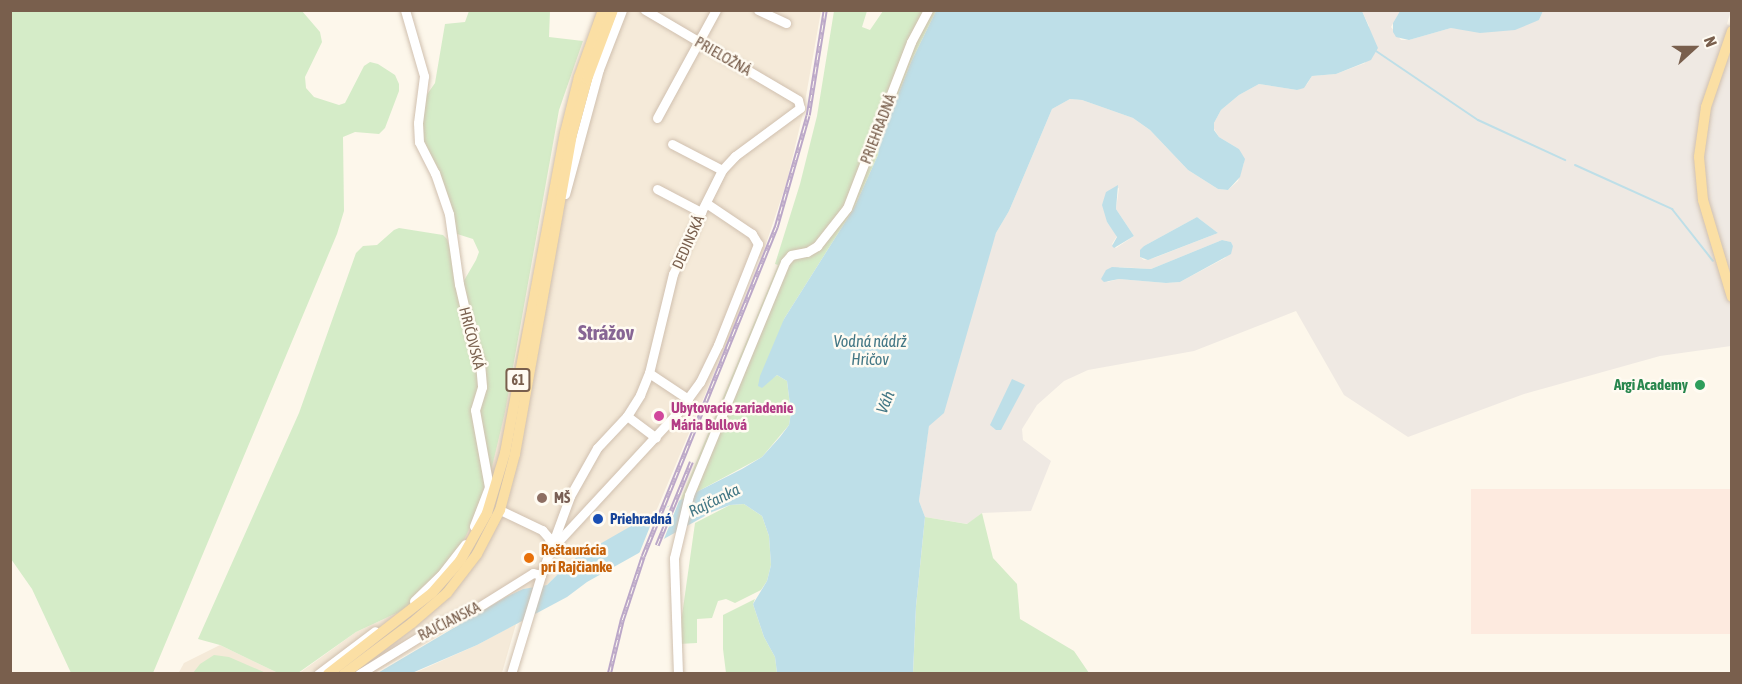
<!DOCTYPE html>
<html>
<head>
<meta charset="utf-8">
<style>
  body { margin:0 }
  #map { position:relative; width:1742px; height:684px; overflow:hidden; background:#fdf7eb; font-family:"Asap Condensed",sans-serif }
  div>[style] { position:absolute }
  .residential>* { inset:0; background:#f5ead9 }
  .commercial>* { inset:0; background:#fdeadf; transform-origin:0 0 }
  .industrial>* { inset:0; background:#efe9e3 }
  .green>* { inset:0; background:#d5ecc8 }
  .water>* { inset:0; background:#bedfe8 }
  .pier>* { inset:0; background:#fdf7eb }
  .stream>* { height:2px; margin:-1px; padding:0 1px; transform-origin:1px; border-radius:1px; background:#bedfe8 }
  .roads { filter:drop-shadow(0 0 2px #d0c0af) drop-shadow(0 0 2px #d0c0af) }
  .minor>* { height:9px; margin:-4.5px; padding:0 4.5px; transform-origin:4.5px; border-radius:4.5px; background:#fff }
  .major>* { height:10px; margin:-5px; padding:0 5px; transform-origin:5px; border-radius:5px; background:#fbdfa4 }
  .rail>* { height:4.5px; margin-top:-2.25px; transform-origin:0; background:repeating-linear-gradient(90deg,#fffbf2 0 7px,#bba7c8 0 14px); box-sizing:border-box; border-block:2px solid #bba7c8 }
  .dots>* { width:16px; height:16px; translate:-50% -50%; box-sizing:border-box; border:3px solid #fffbf2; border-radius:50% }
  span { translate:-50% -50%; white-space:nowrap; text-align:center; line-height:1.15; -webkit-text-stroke:5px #fffbf2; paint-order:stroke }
  .shield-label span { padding:2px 4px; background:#fffbf2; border:2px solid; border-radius:4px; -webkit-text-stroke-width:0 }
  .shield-label { font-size:14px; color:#795f4d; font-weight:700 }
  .street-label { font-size:15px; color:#795f4d }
  .leisure-label { font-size:15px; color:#27864d; font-weight:700 }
  .right { translate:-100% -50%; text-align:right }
  .hotel-label { font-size:15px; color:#b23c85; font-weight:700 }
  .left { translate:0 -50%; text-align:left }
  .education-label { font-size:15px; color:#785e54; font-weight:700 }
  .transit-label { font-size:15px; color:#164399; font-weight:700 }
  .food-label { font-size:15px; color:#c56008; font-weight:700 }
  .water-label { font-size:16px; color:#437785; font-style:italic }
  .district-label { font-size:21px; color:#876594; font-weight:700 }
  .frame { position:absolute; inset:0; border:12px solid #795f4d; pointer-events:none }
  .north { position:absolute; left:1664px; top:18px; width:60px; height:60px; -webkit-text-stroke:4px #fffbf2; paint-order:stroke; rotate:69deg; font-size:16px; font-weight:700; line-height:24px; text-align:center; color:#795f4d }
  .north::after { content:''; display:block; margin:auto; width:21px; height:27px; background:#795f4d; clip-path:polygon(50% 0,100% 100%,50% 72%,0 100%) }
</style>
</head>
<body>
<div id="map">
  <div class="residential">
    <div style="clip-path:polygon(596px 11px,821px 11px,803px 113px,787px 181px,761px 259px,757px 257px,739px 303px,743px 304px,655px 514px,572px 560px,547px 585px,523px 589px,506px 597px,375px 673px,298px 674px,356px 632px,429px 598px,486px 492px,532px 284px,562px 126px)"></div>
    <div style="clip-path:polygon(516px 624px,502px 673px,412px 674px,477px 645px)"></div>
    <div style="clip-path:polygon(220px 645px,278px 673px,178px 674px,184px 663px)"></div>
  </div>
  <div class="commercial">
    <div style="left:1731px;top:489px;width:145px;height:260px;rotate:90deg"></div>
  </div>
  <div class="industrial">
    <div style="clip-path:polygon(evenodd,1362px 11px,1400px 11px,1391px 27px,1401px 40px,1409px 40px,1451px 28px,1468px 29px,1539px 20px,1543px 11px,1731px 11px,1727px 24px,1732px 27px,1731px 346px,1660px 356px,1524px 394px,1408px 437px,1344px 395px,1296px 311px,1194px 351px,1088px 370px,1064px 381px,1037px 405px,1022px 429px,1023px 440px,1051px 461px,1031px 511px,982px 513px,968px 524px,925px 517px,919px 501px,929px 425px,996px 233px,1009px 211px,1052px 109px,1070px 99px,1082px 100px,1133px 118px,1150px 130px,1188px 170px,1218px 189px,1228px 190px,1238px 181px,1244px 163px,1239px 149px,1219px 137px,1214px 129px,1214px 123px,1221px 110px,1239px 95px,1259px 84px,1297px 90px,1307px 84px,1312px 76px,1336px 74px,1365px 63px,1369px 26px,1362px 11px,1119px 188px,1116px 209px,1134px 236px,1116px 248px,1112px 244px,1117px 236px,1107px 222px,1106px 192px,1119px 188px,1362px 11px,1197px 217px,1218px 233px,1154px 258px,1144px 260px,1140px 257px,1144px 246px,1197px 217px,1362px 11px,1222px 240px,1231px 242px,1233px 246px,1225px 258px,1180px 282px,1166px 283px,1119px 279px,1107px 282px,1119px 267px,1151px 269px,1222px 240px)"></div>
  </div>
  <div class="green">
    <div style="clip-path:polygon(10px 11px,302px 11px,320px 32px,322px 42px,305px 77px,306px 88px,314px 97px,339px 105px,345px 103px,364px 66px,370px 62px,378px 64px,395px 75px,399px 84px,399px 91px,385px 128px,379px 134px,355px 132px,343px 137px,344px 211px,337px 234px,153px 673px,71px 673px,32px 589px,11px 559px)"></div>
    <div style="clip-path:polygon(469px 11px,550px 11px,549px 37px,583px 41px,559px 110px,505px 412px,486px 492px,464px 540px,429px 598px,356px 632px,298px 673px,278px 673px,220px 645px,198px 639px,299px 413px,356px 253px,363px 246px,377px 245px,394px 230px,399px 228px,443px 235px,447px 239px,462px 284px,476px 260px,479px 252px,473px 239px,454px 233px,421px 135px,426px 96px,435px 83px,445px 24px,465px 22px)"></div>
    <div style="clip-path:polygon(834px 11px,867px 11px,862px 27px,870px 30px,883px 11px,936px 11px,911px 62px,880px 141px,878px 155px,854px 208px,784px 319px,773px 378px,777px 375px,787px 381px,791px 413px,789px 425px,762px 457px,680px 501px,778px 265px,775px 264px,800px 184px,817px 116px)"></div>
    <div style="clip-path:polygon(744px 504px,762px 516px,769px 536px,771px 565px,767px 581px,761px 590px,735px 603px,726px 599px,718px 601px,712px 618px,697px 619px,697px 643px,678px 644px,695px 523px,730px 505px)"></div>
    <div style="clip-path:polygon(982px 513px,993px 558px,1017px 584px,1020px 619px,1074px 651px,1089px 673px,913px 674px,916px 606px,925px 517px,967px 524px)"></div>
    <div style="clip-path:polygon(755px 599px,753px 604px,764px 637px,775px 657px,777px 673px,726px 673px,723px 649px,723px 615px)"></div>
    <div style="clip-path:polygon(214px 655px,229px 657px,266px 673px,193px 673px,200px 664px)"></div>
  </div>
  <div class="water">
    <div style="clip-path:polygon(936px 11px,1362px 11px,1378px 48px,1371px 60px,1336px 74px,1312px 76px,1304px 88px,1297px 90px,1259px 84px,1239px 95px,1221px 110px,1214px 123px,1214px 130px,1219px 137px,1239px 149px,1245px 159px,1240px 177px,1228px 190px,1218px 189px,1188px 170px,1150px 130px,1133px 118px,1082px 100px,1070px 99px,1052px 109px,1009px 211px,996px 233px,944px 413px,929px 426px,919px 501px,925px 517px,916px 606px,913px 673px,777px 673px,775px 657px,764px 637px,753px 604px,767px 581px,771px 565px,769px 536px,762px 516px,744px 504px,730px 505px,712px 512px,587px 582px,567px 597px,477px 645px,412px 673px,376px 674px,506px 597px,523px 589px,547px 585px,572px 560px,645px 518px,742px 469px,762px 457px,780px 437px,789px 425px,791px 413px,787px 381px,777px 375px,762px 388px,758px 386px,760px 376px,784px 319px,854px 208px,878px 155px,880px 141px,911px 62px)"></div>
    <div style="clip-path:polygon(1400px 11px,1400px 10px,1543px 11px,1539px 20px,1515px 30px,1480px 33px,1451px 28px,1409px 40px,1396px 37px,1393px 32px,1393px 23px)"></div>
    <div style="clip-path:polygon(1118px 185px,1116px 209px,1134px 236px,1114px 248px,1112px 246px,1117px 237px,1107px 222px,1102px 205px,1106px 192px)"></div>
    <div style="clip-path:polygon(1197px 217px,1218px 233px,1148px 260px,1140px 257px,1140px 250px,1144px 246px)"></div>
    <div style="clip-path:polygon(1222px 240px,1231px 242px,1233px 246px,1231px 254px,1180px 282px,1166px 283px,1119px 279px,1104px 282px,1101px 279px,1106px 270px,1112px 267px,1151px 269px)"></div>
    <div style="clip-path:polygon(1012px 379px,1025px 385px,1001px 430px,996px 430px,990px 425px)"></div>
  </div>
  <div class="pier">
    <div style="clip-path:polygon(676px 500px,679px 501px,662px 544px,639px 554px,657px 509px,668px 507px)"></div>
  </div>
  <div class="stream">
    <div style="left:1376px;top:51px;width:123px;rotate:34.1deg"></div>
    <div style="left:1478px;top:120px;width:96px;rotate:24.7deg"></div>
    <div style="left:1575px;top:165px;width:107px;rotate:24.4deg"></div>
    <div style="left:1672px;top:209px;width:66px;rotate:51.7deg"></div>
  </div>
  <div class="roads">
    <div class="minor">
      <div style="left:405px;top:10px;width:69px;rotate:73.9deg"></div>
      <div style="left:424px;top:76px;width:47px;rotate:97.3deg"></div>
      <div style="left:418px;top:123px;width:19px;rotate:87deg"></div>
      <div style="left:419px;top:142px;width:35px;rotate:63deg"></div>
      <div style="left:435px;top:173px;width:43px;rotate:71.1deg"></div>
      <div style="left:449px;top:214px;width:71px;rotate:81.9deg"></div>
      <div style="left:459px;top:284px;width:57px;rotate:76.9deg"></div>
      <div style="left:472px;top:340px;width:24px;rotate:71deg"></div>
      <div style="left:480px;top:363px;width:24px;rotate:85deg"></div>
      <div style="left:482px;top:387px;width:24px;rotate:107deg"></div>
      <div style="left:475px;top:410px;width:78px;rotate:79.7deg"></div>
      <div style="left:489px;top:487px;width:42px;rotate:111deg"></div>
      <div style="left:758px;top:10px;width:31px;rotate:25deg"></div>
      <div style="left:657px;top:118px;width:123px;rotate:-61.4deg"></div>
      <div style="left:672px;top:144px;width:56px;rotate:27.5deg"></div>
      <div style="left:657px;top:189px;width:50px;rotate:27.6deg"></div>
      <div style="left:565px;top:194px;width:130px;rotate:-74.8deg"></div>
      <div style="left:599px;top:69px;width:63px;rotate:-68.7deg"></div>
      <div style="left:649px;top:373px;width:47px;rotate:33.7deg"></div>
      <div style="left:627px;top:416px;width:36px;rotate:37deg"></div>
      <div style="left:500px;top:510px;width:47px;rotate:25.5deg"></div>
      <div style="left:542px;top:530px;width:11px;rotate:49deg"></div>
      <div style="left:549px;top:538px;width:9px;rotate:77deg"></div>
      <div style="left:553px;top:547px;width:184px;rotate:-47.2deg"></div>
      <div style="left:678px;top:412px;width:37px;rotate:-54deg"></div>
      <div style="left:700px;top:382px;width:41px;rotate:-64.1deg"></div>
      <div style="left:718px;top:345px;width:109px;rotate:-68.4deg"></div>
      <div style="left:758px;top:244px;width:12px;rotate:-121deg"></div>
      <div style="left:752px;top:234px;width:55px;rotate:-146deg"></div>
      <div style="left:414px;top:601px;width:37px;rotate:-44deg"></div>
      <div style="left:441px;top:575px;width:39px;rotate:-52deg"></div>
      <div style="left:318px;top:674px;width:71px;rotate:-37deg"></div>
      <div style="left:359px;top:674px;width:95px;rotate:-31.7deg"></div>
      <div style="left:440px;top:624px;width:40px;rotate:-23.4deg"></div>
      <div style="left:477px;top:608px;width:66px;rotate:-32deg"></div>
      <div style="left:533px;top:573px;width:8px;rotate:14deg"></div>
      <div style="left:511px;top:674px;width:103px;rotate:-73.1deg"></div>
      <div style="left:541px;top:575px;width:84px;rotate:-69.8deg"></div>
      <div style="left:570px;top:496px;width:55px;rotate:-60.6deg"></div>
      <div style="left:597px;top:448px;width:44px;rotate:-46.8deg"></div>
      <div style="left:627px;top:416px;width:25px;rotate:-58deg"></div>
      <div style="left:640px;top:395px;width:24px;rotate:-68deg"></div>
      <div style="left:649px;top:373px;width:102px;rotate:-76.4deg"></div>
      <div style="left:673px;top:274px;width:68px;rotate:-65.7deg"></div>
      <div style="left:701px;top:212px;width:47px;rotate:-63.4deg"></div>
      <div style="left:722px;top:170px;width:19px;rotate:-47deg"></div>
      <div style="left:735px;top:156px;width:81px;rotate:-36.4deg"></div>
      <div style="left:800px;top:108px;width:8px;rotate:-104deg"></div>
      <div style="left:798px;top:100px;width:178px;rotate:-149.5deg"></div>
      <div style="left:678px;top:674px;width:116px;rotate:-92deg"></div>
      <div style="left:674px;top:558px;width:65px;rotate:-76.6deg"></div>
      <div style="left:689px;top:495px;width:252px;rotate:-67.6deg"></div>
      <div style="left:785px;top:262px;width:9px;rotate:-49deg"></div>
      <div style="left:791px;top:255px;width:16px;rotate:-11deg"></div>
      <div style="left:807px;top:252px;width:12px;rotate:-31deg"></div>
      <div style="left:817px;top:246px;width:48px;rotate:-51.7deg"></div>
      <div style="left:847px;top:208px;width:178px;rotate:-68.9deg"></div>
      <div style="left:911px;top:42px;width:36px;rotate:-62deg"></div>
    </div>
    <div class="major">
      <div style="left:1732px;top:31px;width:80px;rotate:108.9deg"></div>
      <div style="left:1706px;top:107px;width:50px;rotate:98deg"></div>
      <div style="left:1699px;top:157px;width:43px;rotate:84.7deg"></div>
      <div style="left:1703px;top:200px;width:101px;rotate:73.4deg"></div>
      <div style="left:328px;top:674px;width:132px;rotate:-37.9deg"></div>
      <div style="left:432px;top:593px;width:43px;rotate:-48.8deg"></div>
      <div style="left:460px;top:561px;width:55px;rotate:-60.6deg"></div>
      <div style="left:487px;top:513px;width:63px;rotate:-73.3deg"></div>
      <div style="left:505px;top:453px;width:326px;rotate:-79.4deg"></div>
      <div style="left:565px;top:133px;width:58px;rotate:-76deg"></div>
      <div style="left:579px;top:77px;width:71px;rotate:-70.3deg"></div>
      <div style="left:344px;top:674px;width:85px;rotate:-36.9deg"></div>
      <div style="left:412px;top:623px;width:46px;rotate:-40.6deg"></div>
      <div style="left:447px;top:593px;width:49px;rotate:-52.4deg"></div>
      <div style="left:477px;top:554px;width:50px;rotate:-62.4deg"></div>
      <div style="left:500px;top:510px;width:58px;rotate:-75deg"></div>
      <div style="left:515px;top:454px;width:325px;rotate:-79.9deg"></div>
      <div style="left:572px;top:134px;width:57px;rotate:-74.7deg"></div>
      <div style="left:587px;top:79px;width:74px;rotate:-69.4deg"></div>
    </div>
  </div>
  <div class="rail">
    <div style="left:657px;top:545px;width:90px;rotate:-67.7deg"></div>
    <div style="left:609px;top:674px;width:56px;rotate:-76.5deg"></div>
    <div style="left:622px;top:620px;width:67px;rotate:-71.8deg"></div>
    <div style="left:643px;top:556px;width:355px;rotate:-68deg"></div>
    <div style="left:776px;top:227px;width:116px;rotate:-74.1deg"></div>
    <div style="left:808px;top:115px;width:106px;rotate:-80.8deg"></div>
  </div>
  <div class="dots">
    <div style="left:1700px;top:385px;background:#2e9e5b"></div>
    <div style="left:659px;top:416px;background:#d1479c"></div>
    <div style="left:542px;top:498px;background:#8d6e63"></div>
    <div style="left:598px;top:519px;background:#1a4fb4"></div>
    <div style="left:529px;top:558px;background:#e8710a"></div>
  </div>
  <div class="shield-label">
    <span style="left:518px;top:380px">61</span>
  </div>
  <div class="street-label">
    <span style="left:723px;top:56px;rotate:30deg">PRIELOŽNÁ</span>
    <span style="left:878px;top:129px;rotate:-69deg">PRIEHRADNÁ</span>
    <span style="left:688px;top:242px;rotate:-66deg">DEDINSKÁ</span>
    <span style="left:472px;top:338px;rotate:76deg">HRIČOVSKÁ</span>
    <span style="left:449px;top:621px;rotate:-27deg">RAJČIANSKA</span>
  </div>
  <div class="leisure-label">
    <span class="right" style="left:1688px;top:385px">Argi Academy</span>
  </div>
  <div class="hotel-label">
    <span class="left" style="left:671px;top:416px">Ubytovacie zariadenie<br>Mária Bullová</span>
  </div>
  <div class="education-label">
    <span class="left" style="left:554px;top:498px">MŠ</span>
  </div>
  <div class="transit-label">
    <span class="left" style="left:610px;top:519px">Priehradná</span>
  </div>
  <div class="food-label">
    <span class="left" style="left:541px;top:558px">Reštaurácia<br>pri Rajčianke</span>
  </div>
  <div class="water-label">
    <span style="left:870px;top:350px">Vodná nádrž<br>Hričov</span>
    <span style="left:885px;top:402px;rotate:-67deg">Váh</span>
    <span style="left:714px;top:500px;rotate:-26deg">Rajčanka</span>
  </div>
  <div class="district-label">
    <span style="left:606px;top:332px">Strážov</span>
  </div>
  <div class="frame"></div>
  <div class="north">N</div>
</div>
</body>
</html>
